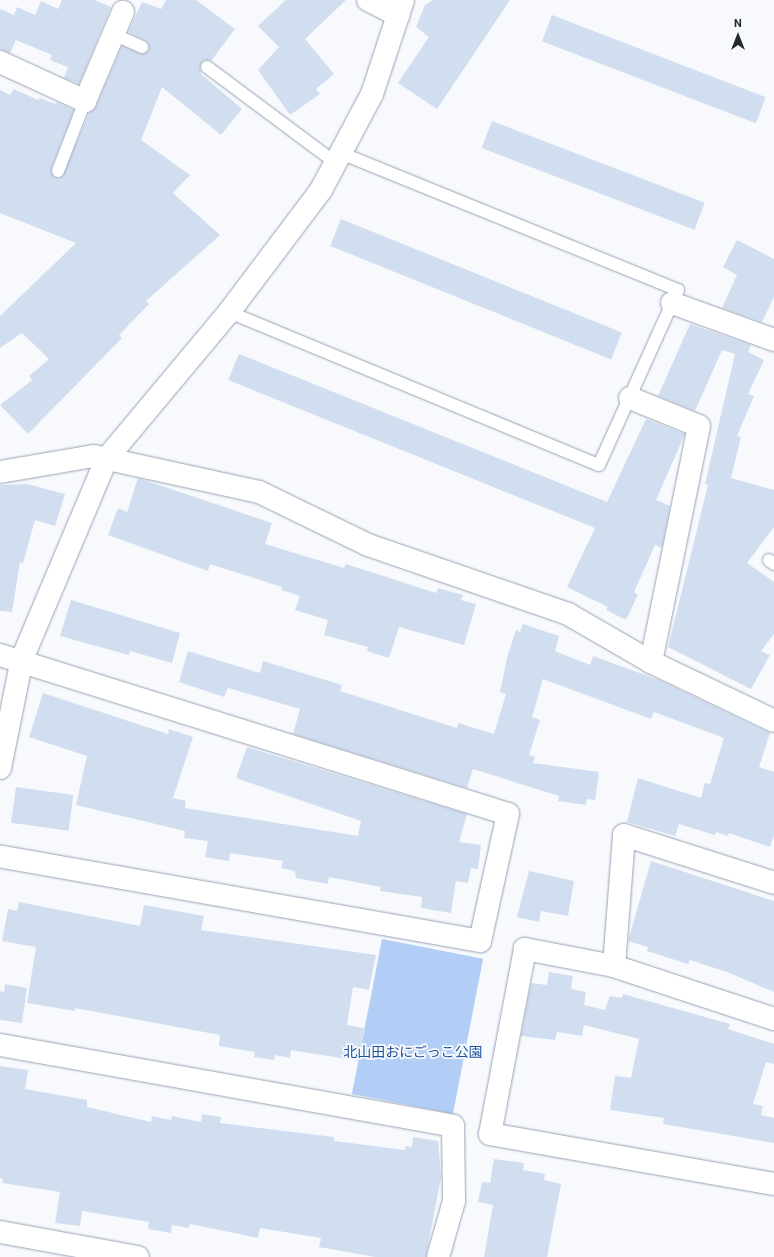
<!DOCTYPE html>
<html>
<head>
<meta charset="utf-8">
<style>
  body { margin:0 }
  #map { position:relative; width:774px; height:1257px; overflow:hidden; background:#f7f9fd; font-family:Roboto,"Noto Sans JP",sans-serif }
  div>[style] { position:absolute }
  .green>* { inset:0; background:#b2cef6; transform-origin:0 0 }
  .building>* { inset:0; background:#d1def0; transform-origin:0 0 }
  .roads { filter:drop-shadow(0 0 1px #96a2b3) drop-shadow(0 0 1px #96a2b3) }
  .service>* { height:12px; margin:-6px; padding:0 6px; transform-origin:6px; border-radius:6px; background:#fff }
  .minor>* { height:22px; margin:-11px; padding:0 11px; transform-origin:11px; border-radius:11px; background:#fff }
  .tertiary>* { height:22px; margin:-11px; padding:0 11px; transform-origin:11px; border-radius:11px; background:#fff }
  span { translate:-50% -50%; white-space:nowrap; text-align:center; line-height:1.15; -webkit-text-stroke:3.5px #f7f9fd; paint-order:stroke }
  .park-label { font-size:14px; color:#1c529c }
  .north { position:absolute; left:718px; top:16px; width:40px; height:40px; -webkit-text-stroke:3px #f7f9fd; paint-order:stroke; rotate:0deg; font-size:11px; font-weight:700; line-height:16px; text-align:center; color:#252a31 }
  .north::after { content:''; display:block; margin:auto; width:14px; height:18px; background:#252a31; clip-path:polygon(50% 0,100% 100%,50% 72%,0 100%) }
</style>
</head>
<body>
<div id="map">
  <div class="green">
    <div style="left:382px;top:939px;width:103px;height:158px;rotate:11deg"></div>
  </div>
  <div class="building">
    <div style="clip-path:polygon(62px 0,94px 0,111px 7px,79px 84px,64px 78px,68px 67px,50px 60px,52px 55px,16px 40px,10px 53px,0 50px,0 9px,14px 15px,17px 7px,35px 15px,41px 1px,58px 9px)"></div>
    <div style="clip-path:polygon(166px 0,196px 0,235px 29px,211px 61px,204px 60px,200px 66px,201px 74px,242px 109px,221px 135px,162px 87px,141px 140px,190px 175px,173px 193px,220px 235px,146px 301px,149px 304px,119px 335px,122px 338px,28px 434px,0 405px,32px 380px,29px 376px,49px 359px,22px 333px,0 348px,0 316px,76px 243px,0 213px,0 90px,10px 95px,14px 89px,38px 100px,40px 98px,55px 104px,56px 102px,74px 110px,51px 169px,55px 178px,62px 177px,89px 113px,96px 106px,122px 46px,142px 54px,149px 50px,148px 42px,128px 32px,142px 2px,161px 9px)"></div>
    <div style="clip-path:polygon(286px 0,346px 0,305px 39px,334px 74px,316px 89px,320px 94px,290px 115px,258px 70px,279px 47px,258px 26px)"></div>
    <div style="clip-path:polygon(433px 0,510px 0,437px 109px,398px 83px,429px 37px,416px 27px,425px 5px)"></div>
    <div style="left:552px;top:15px;width:229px;height:28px;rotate:21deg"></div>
    <div style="left:492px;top:121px;width:228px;height:29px;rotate:21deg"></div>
    <div style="left:341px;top:219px;width:303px;height:29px;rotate:22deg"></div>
    <div style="clip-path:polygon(737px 240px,774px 259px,774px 297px,762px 322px,722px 308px,737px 275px,723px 267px)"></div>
    <div style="clip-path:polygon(690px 324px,751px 345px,748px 352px,764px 360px,748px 394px,754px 396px,737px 436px,741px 437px,731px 478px,774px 490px,774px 527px,747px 563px,774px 582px,774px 634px,761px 651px,770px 655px,751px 689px,668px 647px,708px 485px,705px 484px,735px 354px,722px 350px,695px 411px,658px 396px)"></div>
    <div style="clip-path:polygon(239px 354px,607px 502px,646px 419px,685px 434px,656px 500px,670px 506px,662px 548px,655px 545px,634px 592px,638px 595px,626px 620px,606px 610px,608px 607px,567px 587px,595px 528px,228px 380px)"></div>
    <div style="clip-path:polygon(138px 478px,272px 523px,265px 544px,344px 568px,346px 564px,436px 593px,438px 588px,463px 595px,461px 600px,476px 604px,464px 645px,399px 627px,389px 658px,367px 651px,368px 647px,324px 635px,328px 620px,295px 610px,300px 596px,281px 590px,282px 587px,210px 564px,208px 571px,108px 535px,118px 508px,127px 512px)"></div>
    <div style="clip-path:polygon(27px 484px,65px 494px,55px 526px,35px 520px,23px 563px,20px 562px,12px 612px,0 611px,0 485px)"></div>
    <div style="clip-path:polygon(71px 600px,180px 633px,172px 663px,130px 651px,129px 655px,60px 636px)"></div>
    <div style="clip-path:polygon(523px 624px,559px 636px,555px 651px,590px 665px,593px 656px,659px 680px,770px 733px,759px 767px,774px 772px,774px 835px,770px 847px,729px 833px,728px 836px,716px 832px,715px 835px,679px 824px,675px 836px,627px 822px,638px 778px,701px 798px,705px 783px,710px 784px,724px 738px,654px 712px,651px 719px,543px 679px,532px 717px,540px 720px,529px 755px,535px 757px,533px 763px,599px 772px,595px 800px,587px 799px,586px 805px,558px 801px,559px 796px,473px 769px,467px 788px,293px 734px,300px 709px,228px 688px,224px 697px,179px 682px,188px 651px,260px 673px,263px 661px,342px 685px,340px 691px,457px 728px,458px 723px,494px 734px,506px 694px,500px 692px,508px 654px,516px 630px,520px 632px)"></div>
    <div style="clip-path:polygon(43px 693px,168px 734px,169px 729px,193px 737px,173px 798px,186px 801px,185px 808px,358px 836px,361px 821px,236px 778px,247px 747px,467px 814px,459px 842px,481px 845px,478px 869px,471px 868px,468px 883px,456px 881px,451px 913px,421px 908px,422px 897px,380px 891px,381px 887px,329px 877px,328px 884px,296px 878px,295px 871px,281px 868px,283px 861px,230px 853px,229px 861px,205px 857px,208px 841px,184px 838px,185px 831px,76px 805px,87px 756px,29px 737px)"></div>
    <div style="left:16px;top:787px;width:58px;height:36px;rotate:8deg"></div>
    <div style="clip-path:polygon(651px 861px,774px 901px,774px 992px,727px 972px,690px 960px,688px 964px,647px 951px,648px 947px,628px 941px)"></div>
    <div style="clip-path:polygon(529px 871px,574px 881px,568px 916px,541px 911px,539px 922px,517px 917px)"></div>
    <div style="clip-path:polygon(19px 902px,140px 926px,144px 905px,204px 916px,201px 930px,376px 955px,369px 990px,353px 987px,347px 1025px,364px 1028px,359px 1061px,291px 1050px,290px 1058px,275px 1055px,274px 1060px,254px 1057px,255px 1052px,219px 1046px,220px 1035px,75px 1008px,75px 1011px,27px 1003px,36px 947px,2px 941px,8px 909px,17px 911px)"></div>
    <div style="clip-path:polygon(549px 972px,573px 976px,571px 989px,586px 992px,584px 1005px,605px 1010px,610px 996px,622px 998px,623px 994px,730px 1024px,728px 1029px,774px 1044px,774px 1064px,766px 1062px,753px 1104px,763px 1106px,761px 1115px,774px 1118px,774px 1143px,663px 1124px,664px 1118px,610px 1110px,615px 1076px,631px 1078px,639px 1039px,584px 1025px,582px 1036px,557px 1032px,555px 1040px,521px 1036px,531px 983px,547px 985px)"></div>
    <div style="clip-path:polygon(5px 984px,27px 988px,22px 1023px,0 1020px,0 991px,4px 992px)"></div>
    <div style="clip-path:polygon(0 1066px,28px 1070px,25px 1089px,87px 1100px,87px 1107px,151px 1122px,152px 1116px,171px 1120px,172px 1116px,201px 1122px,202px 1114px,221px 1117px,220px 1123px,309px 1134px,334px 1137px,334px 1141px,405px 1150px,406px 1146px,412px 1147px,413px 1137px,438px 1141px,441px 1177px,426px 1257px,375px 1257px,319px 1247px,321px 1238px,260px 1228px,258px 1238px,190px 1224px,189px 1228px,172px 1225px,171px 1233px,148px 1229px,149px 1222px,82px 1211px,80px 1226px,55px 1223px,60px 1192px,2px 1183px,3px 1179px,0 1178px)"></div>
    <div style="clip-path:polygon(494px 1159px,524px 1163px,523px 1170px,545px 1174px,544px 1180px,561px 1184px,547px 1257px,484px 1257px,493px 1205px,478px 1202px,482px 1182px,490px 1183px)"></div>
  </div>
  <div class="roads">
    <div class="service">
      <div style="left:113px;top:34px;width:32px;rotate:24deg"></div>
      <div style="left:207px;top:67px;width:161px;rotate:36.7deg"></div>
      <div style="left:58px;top:171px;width:75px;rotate:-68.9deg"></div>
      <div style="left:229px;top:312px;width:400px;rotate:22.5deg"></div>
      <div style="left:599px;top:465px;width:192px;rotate:-65.7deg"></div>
      <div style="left:678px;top:290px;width:365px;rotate:-157.9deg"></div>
      <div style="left:769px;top:560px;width:6px;rotate:39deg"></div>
    </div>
    <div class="minor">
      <div style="left:368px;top:0;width:34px;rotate:27deg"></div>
      <div style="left:0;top:62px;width:94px;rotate:24.6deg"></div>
      <div style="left:85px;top:101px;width:97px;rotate:-66.9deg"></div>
      <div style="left:672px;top:303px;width:109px;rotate:19.9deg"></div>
      <div style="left:630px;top:398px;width:74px;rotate:22.1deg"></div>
      <div style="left:699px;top:426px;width:241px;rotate:101.5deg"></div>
      <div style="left:107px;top:458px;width:190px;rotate:-50.1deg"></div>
      <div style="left:229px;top:312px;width:153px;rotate:-53deg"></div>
      <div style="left:321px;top:190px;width:109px;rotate:-62deg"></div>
      <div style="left:372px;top:94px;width:99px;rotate:-71.7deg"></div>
      <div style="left:0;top:472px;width:95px;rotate:-9.7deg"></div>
      <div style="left:94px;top:456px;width:169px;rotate:12.3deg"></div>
      <div style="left:259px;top:492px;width:121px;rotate:25.9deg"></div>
      <div style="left:368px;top:545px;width:212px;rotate:19deg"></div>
      <div style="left:568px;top:614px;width:96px;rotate:30deg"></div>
      <div style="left:651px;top:662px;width:136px;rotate:25.6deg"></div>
      <div style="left:0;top:655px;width:532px;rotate:17.38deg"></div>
      <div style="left:508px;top:814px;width:130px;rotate:102.4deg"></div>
      <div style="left:480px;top:941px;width:487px;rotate:-170deg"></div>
      <div style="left:614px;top:966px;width:131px;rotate:-85.6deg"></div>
      <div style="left:624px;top:835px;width:157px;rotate:17.7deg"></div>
      <div style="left:774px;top:1019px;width:169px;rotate:-161.7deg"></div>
      <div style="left:614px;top:966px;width:91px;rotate:-169.2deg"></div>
      <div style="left:525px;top:949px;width:188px;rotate:100.7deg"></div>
      <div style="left:490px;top:1134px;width:288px;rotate:10deg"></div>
      <div style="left:0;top:1045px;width:460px;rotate:10.1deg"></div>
      <div style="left:453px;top:1126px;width:75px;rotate:89.2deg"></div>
      <div style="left:454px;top:1201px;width:58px;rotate:105.9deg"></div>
      <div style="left:0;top:1232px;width:140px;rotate:10.3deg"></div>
    </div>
    <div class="tertiary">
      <div style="left:0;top:768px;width:111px;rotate:-78.6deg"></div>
      <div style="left:22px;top:659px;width:218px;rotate:-67.1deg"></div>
    </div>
  </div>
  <div class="park-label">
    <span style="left:413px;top:1052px">北山田おにごっこ公園</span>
  </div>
  <div class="north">N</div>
</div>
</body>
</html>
